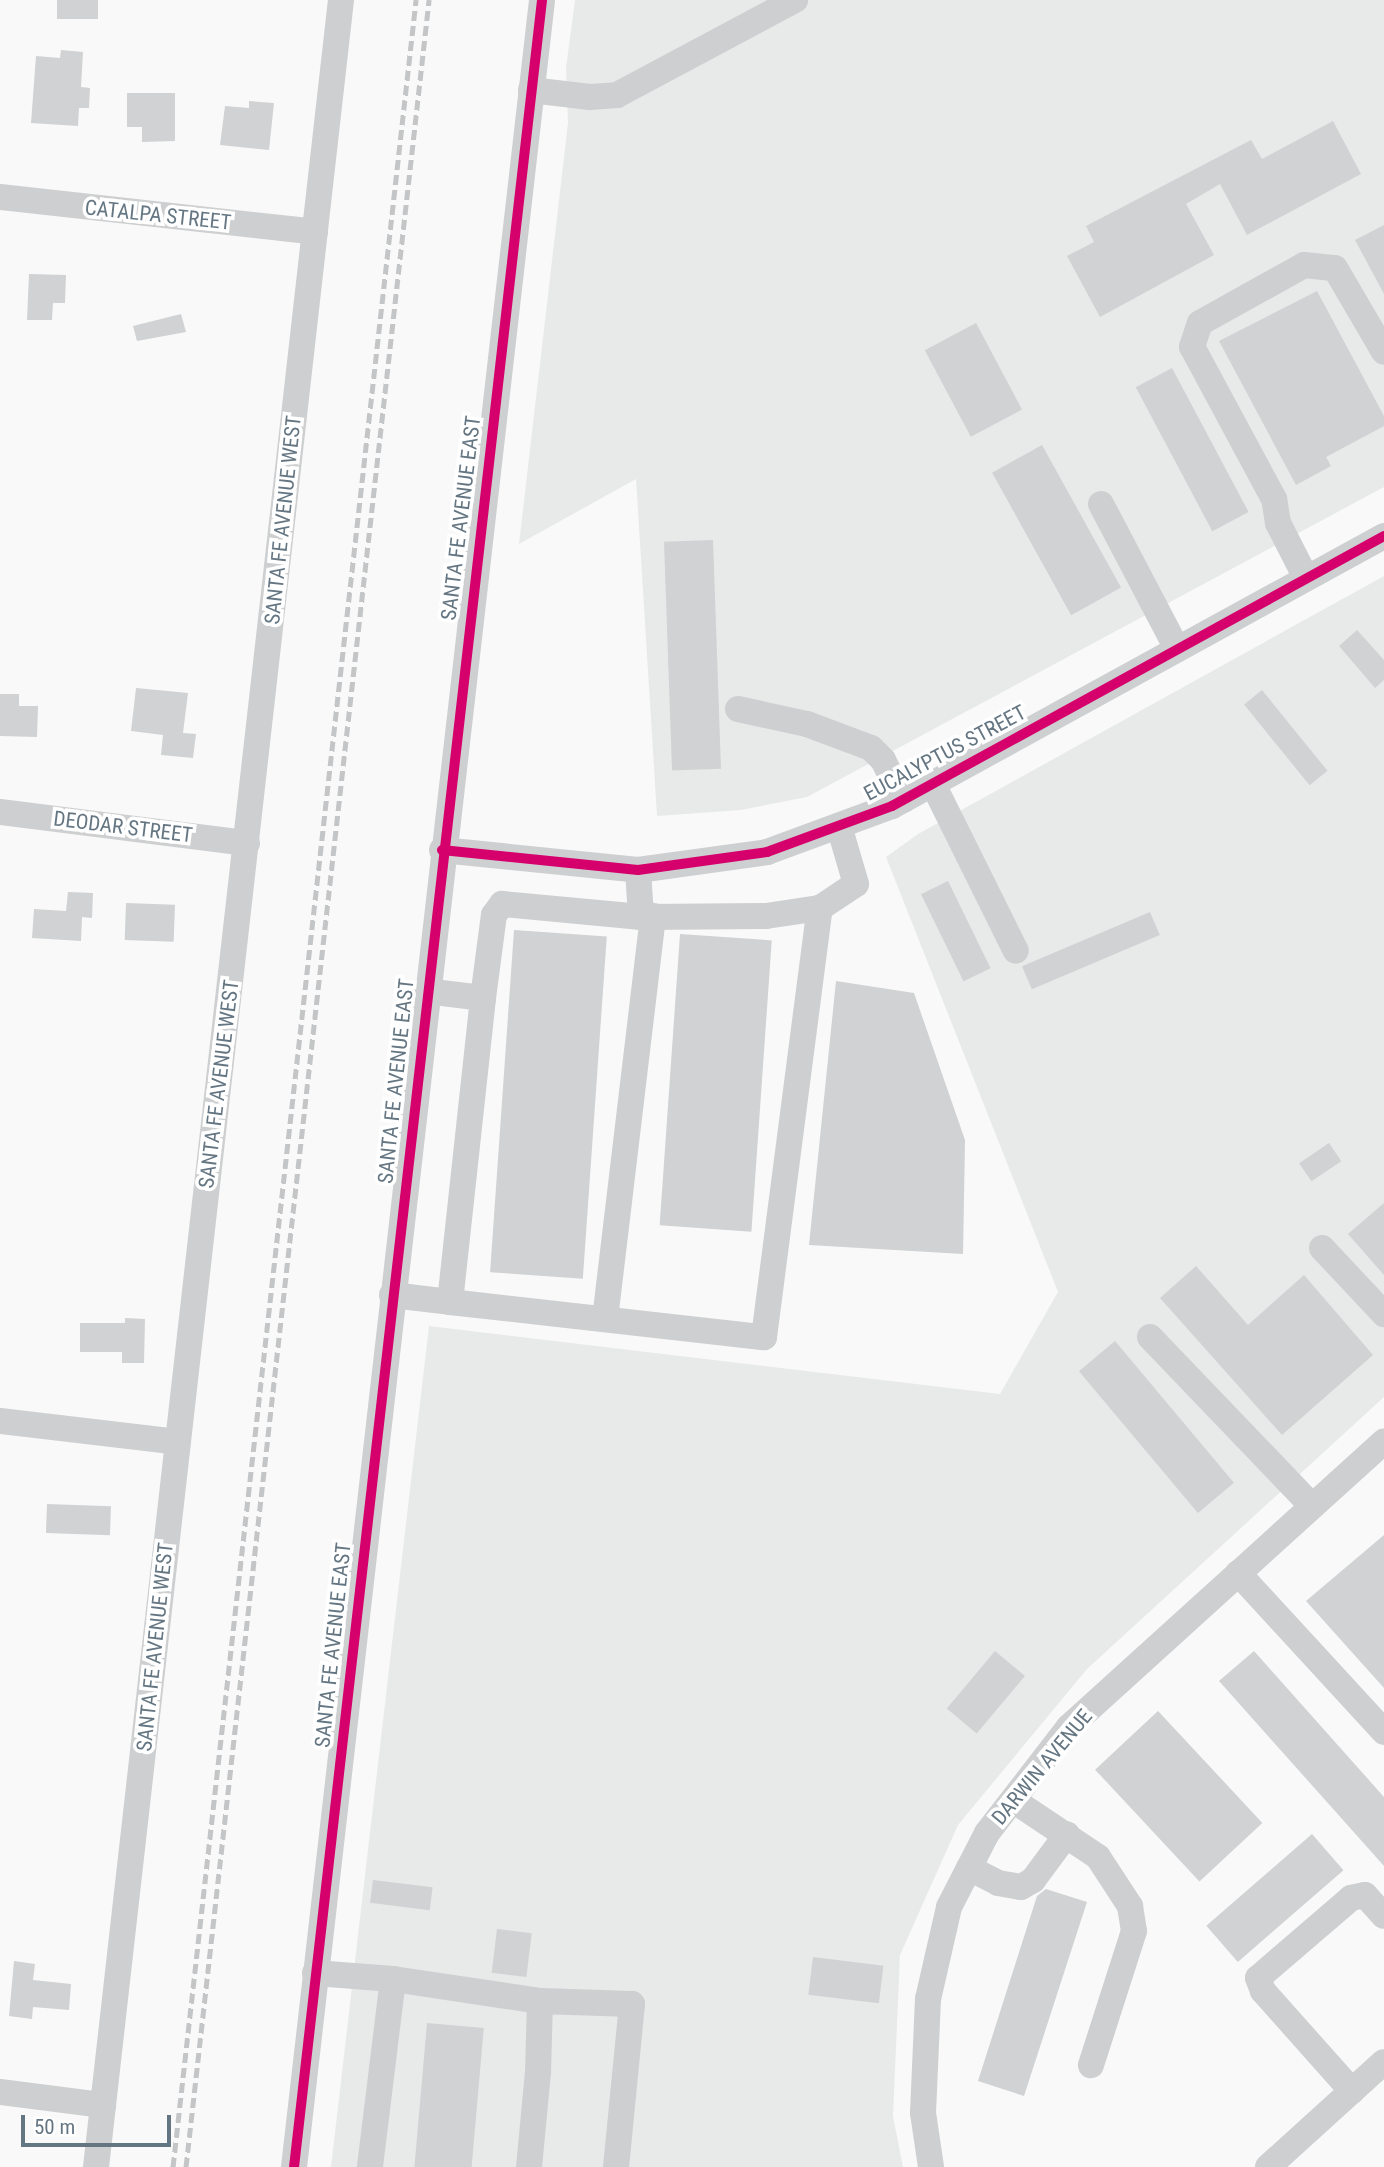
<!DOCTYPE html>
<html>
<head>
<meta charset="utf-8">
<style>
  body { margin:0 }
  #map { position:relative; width:1384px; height:2167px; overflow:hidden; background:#f9f9f9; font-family:"Roboto Condensed",sans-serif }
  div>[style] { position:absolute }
  .built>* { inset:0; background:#e8e9e9 }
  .building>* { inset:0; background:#d0d2d3; transform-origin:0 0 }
  .minor>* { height:26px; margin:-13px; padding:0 13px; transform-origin:13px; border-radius:13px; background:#cecfd0 }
  .rail>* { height:5px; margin-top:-2.5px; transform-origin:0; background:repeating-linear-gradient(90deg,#c3c5c6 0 10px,transparent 0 15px) }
  .cycleway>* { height:10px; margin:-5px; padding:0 5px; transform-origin:5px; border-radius:5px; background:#d6006c }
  span { translate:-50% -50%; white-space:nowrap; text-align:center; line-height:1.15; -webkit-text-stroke:7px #fff; paint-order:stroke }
  .street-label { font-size:21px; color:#657683 }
  .scale { position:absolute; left:21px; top:2115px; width:150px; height:32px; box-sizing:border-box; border:4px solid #657683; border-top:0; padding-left:9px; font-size:21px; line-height:24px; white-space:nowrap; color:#657683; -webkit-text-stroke:5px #fff; paint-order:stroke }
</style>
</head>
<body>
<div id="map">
  <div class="built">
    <div style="clip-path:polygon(575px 0,1384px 0,1384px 487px,807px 797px,741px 810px,657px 816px,636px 479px,519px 544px,568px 123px,566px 68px)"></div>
    <div style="clip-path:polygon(1384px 576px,1384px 1397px,1087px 1669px,958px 1825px,900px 1955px,893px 2116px,903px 2167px,331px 2167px,429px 1326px,1000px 1394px,1058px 1292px,886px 857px,918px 834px)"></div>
  </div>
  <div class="building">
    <div style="left:57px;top:0;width:41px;height:19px"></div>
    <div style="clip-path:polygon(61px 50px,83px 52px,81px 87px,90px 88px,89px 108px,79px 108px,78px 126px,31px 123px,36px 56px,60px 58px)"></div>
    <div style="clip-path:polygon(127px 93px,175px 93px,175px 141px,142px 142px,142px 127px,127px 127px)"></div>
    <div style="clip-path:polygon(249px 101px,274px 103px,269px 150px,220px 145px,225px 106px,249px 108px)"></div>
    <div style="clip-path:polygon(1333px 121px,1361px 174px,1247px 235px,1220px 184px,1186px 204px,1214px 255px,1100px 317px,1067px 256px,1094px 242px,1086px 226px,1251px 140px,1262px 159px)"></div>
    <div style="clip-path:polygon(1384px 225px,1384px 294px,1355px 240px)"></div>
    <div style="clip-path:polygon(29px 274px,66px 275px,65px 303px,53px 303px,52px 320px,27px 320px)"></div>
    <div style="clip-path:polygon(1317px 291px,1384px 416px,1384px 426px,1326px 457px,1331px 466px,1296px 485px,1219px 341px)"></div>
    <div style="clip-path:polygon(181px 314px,186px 332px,137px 341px,133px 326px)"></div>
    <div style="left:976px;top:323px;width:98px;height:58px;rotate:62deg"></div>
    <div style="left:1172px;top:368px;width:163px;height:41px;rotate:62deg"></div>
    <div style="left:1042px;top:445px;width:163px;height:57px;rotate:61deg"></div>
    <div style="left:713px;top:540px;width:229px;height:49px;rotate:88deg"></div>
    <div style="clip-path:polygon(1357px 630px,1384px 660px,1384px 680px,1375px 688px,1339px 646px)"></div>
    <div style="clip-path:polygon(136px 688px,188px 693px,183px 733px,196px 734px,193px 758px,161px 755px,163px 735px,131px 731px)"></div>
    <div style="left:1262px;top:690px;width:104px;height:23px;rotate:51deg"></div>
    <div style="clip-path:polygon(0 694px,19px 694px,19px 706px,38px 706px,37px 737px,0 736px)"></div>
    <div style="left:948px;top:881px;width:97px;height:30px;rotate:64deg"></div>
    <div style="clip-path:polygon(68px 892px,93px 893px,92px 918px,82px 917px,81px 941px,32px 938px,34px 909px,66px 911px)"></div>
    <div style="left:126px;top:903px;width:49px;height:37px;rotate:2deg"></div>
    <div style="left:1150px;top:912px;width:25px;height:139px;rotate:67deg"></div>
    <div style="left:514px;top:930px;width:93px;height:343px;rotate:4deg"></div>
    <div style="left:680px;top:934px;width:92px;height:292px;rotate:4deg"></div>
    <div style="clip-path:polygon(836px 981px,914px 993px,965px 1140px,963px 1254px,809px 1245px)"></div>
    <div style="left:1329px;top:1143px;width:22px;height:36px;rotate:56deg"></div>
    <div style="clip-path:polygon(1384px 1203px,1384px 1275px,1348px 1234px)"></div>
    <div style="clip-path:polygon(1196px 1266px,1248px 1325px,1304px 1275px,1373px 1355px,1282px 1435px,1160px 1298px)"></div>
    <div style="clip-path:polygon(125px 1318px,145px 1319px,144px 1363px,122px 1363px,122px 1352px,80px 1352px,80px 1323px,125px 1323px)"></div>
    <div style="left:1115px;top:1341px;width:185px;height:47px;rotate:50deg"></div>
    <div style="left:47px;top:1504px;width:64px;height:29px;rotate:2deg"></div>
    <div style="clip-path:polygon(1384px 1535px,1384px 1688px,1306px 1601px)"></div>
    <div style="left:995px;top:1651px;width:39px;height:75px;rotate:40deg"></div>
    <div style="clip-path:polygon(1254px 1651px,1384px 1797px,1384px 1866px,1219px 1681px)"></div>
    <div style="left:1158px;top:1711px;width:153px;height:86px;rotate:47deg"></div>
    <div style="left:1312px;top:1834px;width:48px;height:140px;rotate:49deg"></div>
    <div style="left:373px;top:1880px;width:60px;height:23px;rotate:7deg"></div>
    <div style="clip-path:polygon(1046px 1889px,1087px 1902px,1024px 2096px,978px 2081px,1037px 1896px)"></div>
    <div style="left:497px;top:1929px;width:35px;height:44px;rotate:7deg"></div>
    <div style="left:813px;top:1957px;width:71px;height:38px;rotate:7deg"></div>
    <div style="clip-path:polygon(14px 1961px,35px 1964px,33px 1980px,71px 1984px,69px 2010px,33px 2007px,32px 2019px,9px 2016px)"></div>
    <div style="left:427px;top:2023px;width:57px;height:145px;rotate:5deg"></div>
  </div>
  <div class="minor">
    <div style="left:531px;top:90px;width:59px;rotate:6.8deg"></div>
    <div style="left:590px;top:97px;width:27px;rotate:-4deg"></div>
    <div style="left:617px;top:95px;width:202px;rotate:-28.1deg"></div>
    <div style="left:0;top:197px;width:317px;rotate:6.3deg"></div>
    <div style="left:1101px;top:504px;width:164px;rotate:62.3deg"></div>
    <div style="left:1306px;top:578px;width:62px;rotate:-117deg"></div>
    <div style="left:1278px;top:523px;width:24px;rotate:-99deg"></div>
    <div style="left:1274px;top:499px;width:173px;rotate:-118.3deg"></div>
    <div style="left:1192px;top:347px;width:25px;rotate:-72deg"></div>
    <div style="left:1200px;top:323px;width:119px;rotate:-29.1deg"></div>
    <div style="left:1304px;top:265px;width:31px;rotate:6deg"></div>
    <div style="left:1335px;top:268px;width:97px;rotate:59.7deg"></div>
    <div style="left:738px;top:709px;width:71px;rotate:12.3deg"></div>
    <div style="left:807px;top:724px;width:68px;rotate:20.6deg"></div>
    <div style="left:871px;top:748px;width:17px;rotate:45deg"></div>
    <div style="left:883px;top:760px;width:45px;rotate:63.4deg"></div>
    <div style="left:933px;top:784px;width:186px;rotate:63.6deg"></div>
    <div style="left:0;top:812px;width:249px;rotate:7.2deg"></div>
    <div style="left:442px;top:850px;width:197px;rotate:5.8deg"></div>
    <div style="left:638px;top:870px;width:130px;rotate:-7.9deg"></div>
    <div style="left:767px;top:852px;width:133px;rotate:-20.2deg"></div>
    <div style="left:892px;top:806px;width:561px;rotate:-28.76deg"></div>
    <div style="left:638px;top:870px;width:47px;rotate:86.3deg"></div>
    <div style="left:641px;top:917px;width:125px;rotate:-0.5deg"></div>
    <div style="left:766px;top:916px;width:55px;rotate:-8.4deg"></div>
    <div style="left:820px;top:908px;width:43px;rotate:-33.7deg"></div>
    <div style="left:856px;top:884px;width:60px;rotate:-106.3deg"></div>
    <div style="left:483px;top:998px;width:84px;rotate:-82.5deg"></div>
    <div style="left:494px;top:915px;width:14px;rotate:-54deg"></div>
    <div style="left:502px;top:904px;width:140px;rotate:5.3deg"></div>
    <div style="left:1322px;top:1248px;width:91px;rotate:46.8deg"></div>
    <div style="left:392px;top:1295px;width:58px;rotate:6.9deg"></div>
    <div style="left:450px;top:1302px;width:306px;rotate:-83.8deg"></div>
    <div style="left:483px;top:998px;width:57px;rotate:-173deg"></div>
    <div style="left:450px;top:1302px;width:316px;rotate:6.4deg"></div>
    <div style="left:764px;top:1337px;width:433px;rotate:-82.6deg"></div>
    <div style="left:605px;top:1319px;width:406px;rotate:-83.2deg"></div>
    <div style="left:1150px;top:1337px;width:234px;rotate:46.2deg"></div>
    <div style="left:0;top:1421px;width:179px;rotate:6.7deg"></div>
    <div style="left:1238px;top:1573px;width:216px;rotate:47.4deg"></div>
    <div style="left:1013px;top:1800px;width:102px;rotate:33.8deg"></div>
    <div style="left:1098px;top:1857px;width:59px;rotate:56.9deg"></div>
    <div style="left:1130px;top:1906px;width:25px;rotate:81deg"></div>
    <div style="left:1134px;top:1931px;width:141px;rotate:107.8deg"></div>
    <div style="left:969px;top:1868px;width:33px;rotate:27deg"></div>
    <div style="left:998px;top:1883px;width:23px;rotate:10deg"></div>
    <div style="left:1021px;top:1887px;width:14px;rotate:-30deg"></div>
    <div style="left:1033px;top:1880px;width:57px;rotate:-53.5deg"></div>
    <div style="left:315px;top:1973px;width:78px;rotate:4.4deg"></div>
    <div style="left:393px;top:1979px;width:189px;rotate:97deg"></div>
    <div style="left:393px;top:1979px;width:149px;rotate:8.5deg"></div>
    <div style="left:540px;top:2001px;width:71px;rotate:91.6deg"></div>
    <div style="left:538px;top:2072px;width:95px;rotate:95.4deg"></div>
    <div style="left:540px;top:2001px;width:92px;rotate:1.9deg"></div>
    <div style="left:632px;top:2004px;width:164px;rotate:95.6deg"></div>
    <div style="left:1352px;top:2091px;width:134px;rotate:-131.7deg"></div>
    <div style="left:1263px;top:1991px;width:14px;rotate:-111deg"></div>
    <div style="left:1258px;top:1978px;width:123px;rotate:-40.7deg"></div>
    <div style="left:1351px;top:1898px;width:14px;rotate:-12deg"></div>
    <div style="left:1365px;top:1895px;width:28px;rotate:48deg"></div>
    <div style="left:0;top:2092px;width:104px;rotate:7.2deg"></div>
    <div style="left:96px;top:2167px;width:2181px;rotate:-83.55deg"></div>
    <div style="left:294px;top:2167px;width:2181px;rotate:-83.47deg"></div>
    <div style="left:931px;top:2167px;width:55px;rotate:-98.4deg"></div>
    <div style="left:923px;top:2113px;width:114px;rotate:-87.5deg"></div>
    <div style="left:928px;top:1999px;width:94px;rotate:-77.1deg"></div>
    <div style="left:949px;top:1907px;width:83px;rotate:-62.8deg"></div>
    <div style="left:987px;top:1833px;width:134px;rotate:-52.3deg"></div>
    <div style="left:1069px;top:1727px;width:425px;rotate:-42.2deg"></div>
    <div style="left:1268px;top:2167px;width:156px;rotate:-42.2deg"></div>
  </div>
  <div class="rail">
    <div style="left:173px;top:2167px;width:2181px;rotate:-83.6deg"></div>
    <div style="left:186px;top:2167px;width:2181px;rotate:-83.6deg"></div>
  </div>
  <div class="cycleway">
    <div style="left:442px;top:850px;width:197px;rotate:5.8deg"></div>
    <div style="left:638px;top:870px;width:130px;rotate:-7.9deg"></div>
    <div style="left:767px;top:852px;width:133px;rotate:-20.2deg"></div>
    <div style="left:892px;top:806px;width:561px;rotate:-28.76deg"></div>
    <div style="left:294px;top:2167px;width:2181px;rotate:-83.47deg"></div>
  </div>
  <div class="street-label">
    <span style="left:158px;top:215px;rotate:6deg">CATALPA STREET</span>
    <span style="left:461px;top:518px;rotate:-83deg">SANTA FE AVENUE EAST</span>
    <span style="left:283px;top:520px;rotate:-84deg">SANTA FE AVENUE WEST</span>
    <span style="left:945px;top:753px;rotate:-28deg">EUCALYPTUS STREET</span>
    <span style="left:123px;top:827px;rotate:7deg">DEODAR STREET</span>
    <span style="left:396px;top:1081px;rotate:-84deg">SANTA FE AVENUE EAST</span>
    <span style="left:219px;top:1084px;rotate:-83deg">SANTA FE AVENUE WEST</span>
    <span style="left:333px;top:1645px;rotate:-84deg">SANTA FE AVENUE EAST</span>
    <span style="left:155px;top:1647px;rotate:-84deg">SANTA FE AVENUE WEST</span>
    <span style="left:1042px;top:1767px;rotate:-50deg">DARWIN AVENUE</span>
  </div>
  <div class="scale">50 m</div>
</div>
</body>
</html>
